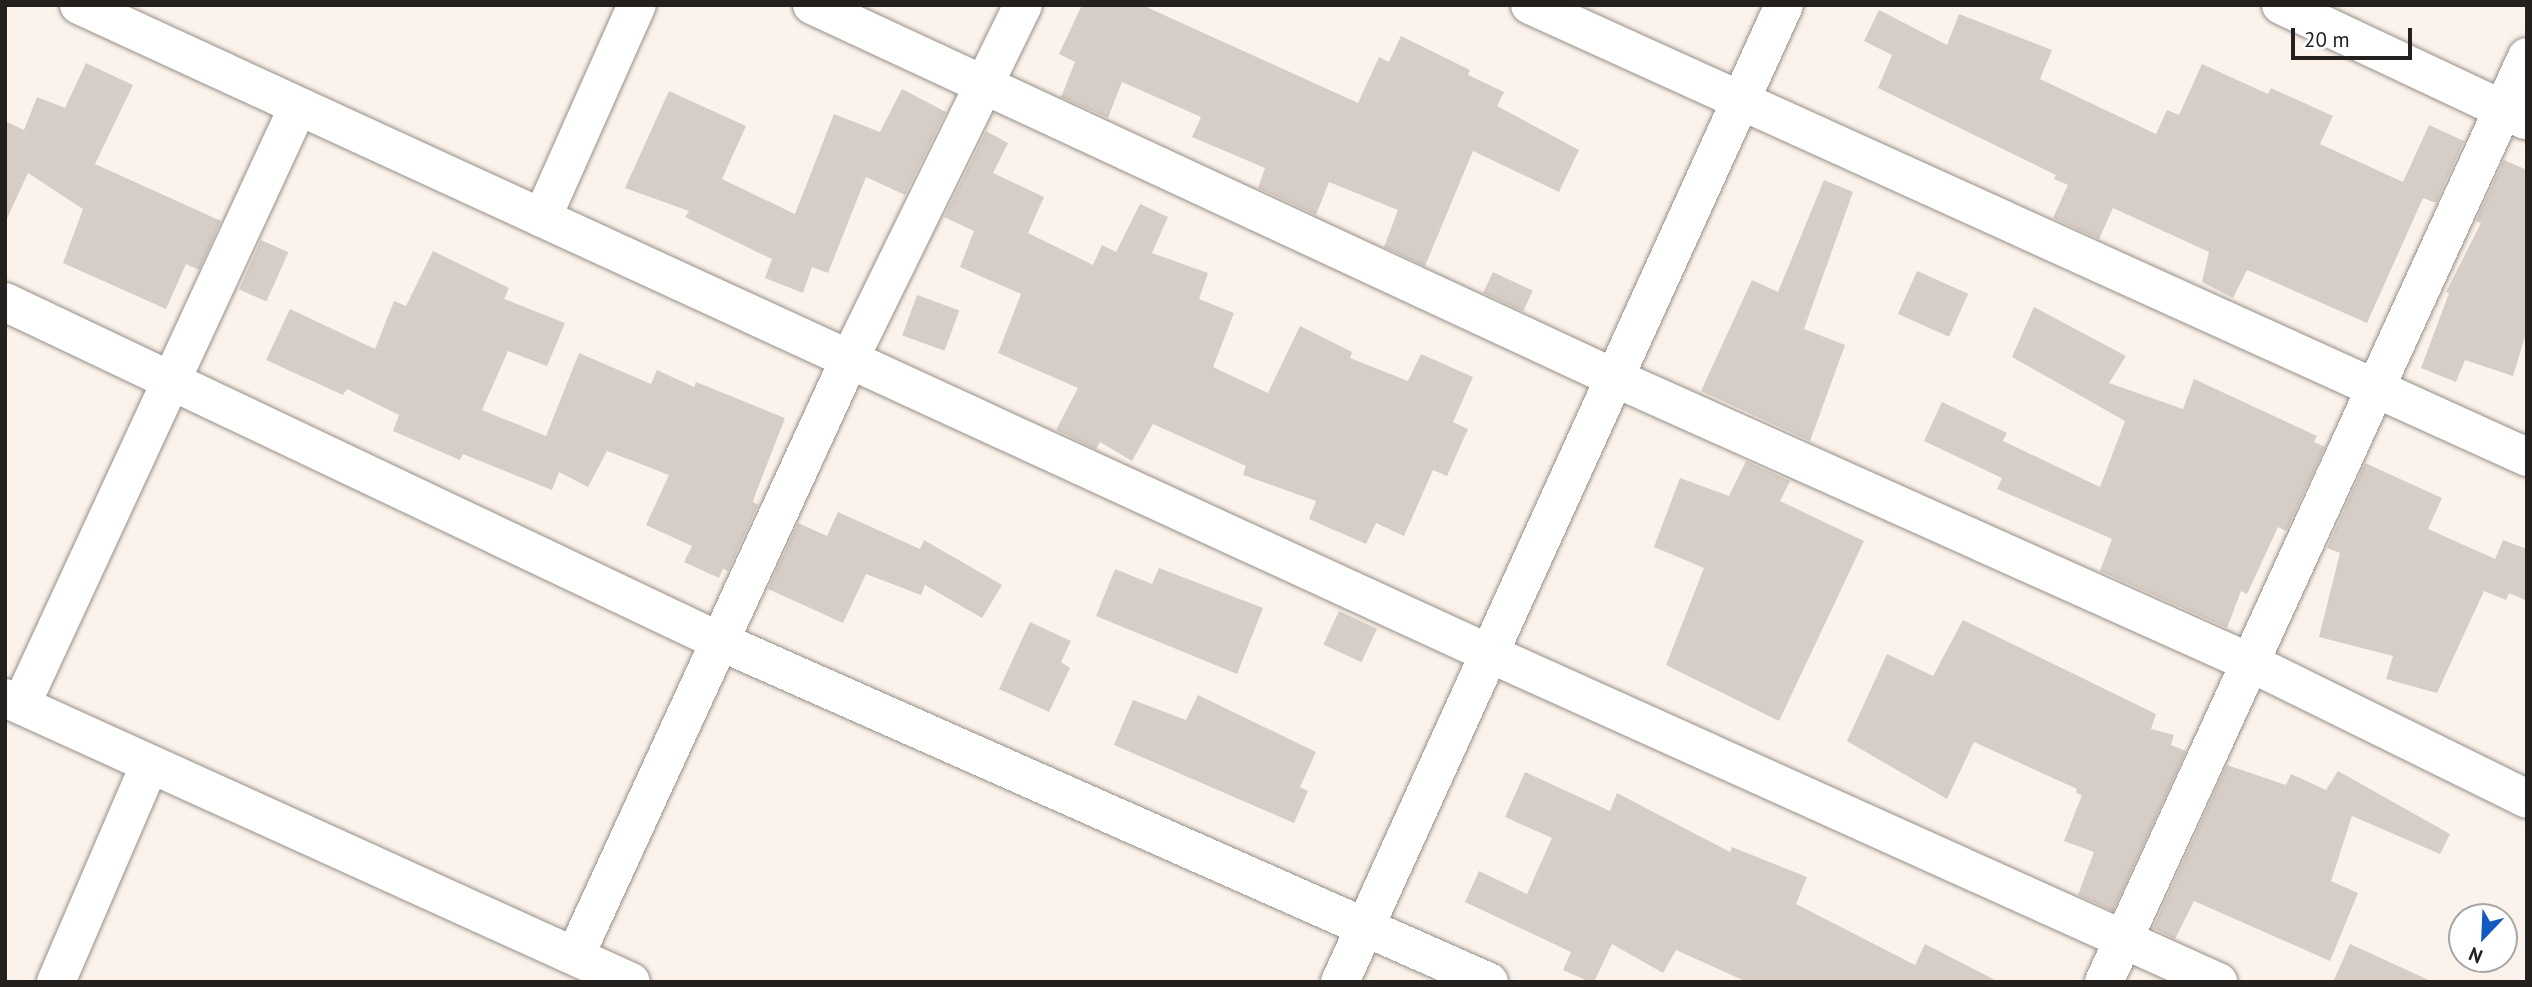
<!DOCTYPE html>
<html>
<head>
<meta charset="utf-8">
<style>
  body { margin:0 }
  #map { position:relative; width:2532px; height:987px; overflow:hidden; background:#fbf3eb; font-family:"PT Sans",sans-serif }
  div>[style] { position:absolute }
  .building>* { inset:0; background:#d6cec6; transform-origin:0 0 }
  .roads { filter:drop-shadow(0 0 2px #968f88) drop-shadow(0 0 2px #968f88) }
  .minor>* { height:38px; margin:-19px; padding:0 19px; transform-origin:19px; border-radius:19px; background:#fff }
  .tertiary>* { height:38px; margin:-19px; padding:0 19px; transform-origin:19px; border-radius:19px; background:#fff }
  span { translate:-50% -50%; white-space:nowrap; text-align:center; line-height:1.15; -webkit-text-stroke:5px #fff; paint-order:stroke }
  .frame { position:absolute; inset:0; border:7px solid #23201d; pointer-events:none }
  .north { position:absolute; left:2448px; top:903px; width:70px; height:70px; box-sizing:border-box; background:#fff; border:2px solid #a7a6a5; border-radius:50%; rotate:203deg; font-size:19px; font-weight:700; line-height:28px; text-align:center; color:#23201d }
  .north::after { content:''; display:block; margin:auto; width:24px; height:32px; background:#1458c3; clip-path:polygon(50% 0,100% 100%,50% 72%,0 100%) }
  .scale { position:absolute; left:2291px; top:28px; width:121px; height:32px; box-sizing:border-box; border:4px solid #23201d; border-top:0; padding-left:9px; font-size:21px; line-height:24px; white-space:nowrap; color:#23201d; -webkit-text-stroke:5px #fff; paint-order:stroke }
</style>
</head>
<body>
<div id="map">
  <div class="building">
    <div style="clip-path:polygon(1082px 5px,1142px 5px,1358px 103px,1379px 57px,1389px 62px,1401px 36px,1470px 70px,1468px 75px,1504px 92px,1497px 106px,1579px 150px,1559px 192px,1473px 151px,1425px 266px,1384px 247px,1398px 210px,1329px 182px,1316px 215px,1258px 188px,1265px 168px,1192px 137px,1201px 117px,1122px 82px,1108px 118px,1061px 97px,1075px 62px,1059px 54px)"></div>
    <div style="clip-path:polygon(1879px 10px,1947px 45px,1959px 14px,2052px 50px,2040px 79px,2156px 134px,2167px 110px,2179px 115px,2202px 64px,2268px 94px,2271px 88px,2333px 116px,2320px 144px,2403px 182px,2429px 125px,2464px 141px,2436px 203px,2423px 198px,2367px 323px,2247px 270px,2233px 298px,2202px 282px,2209px 252px,2113px 208px,2099px 239px,2053px 218px,2068px 185px,2054px 179px,2056px 175px,1878px 88px,1892px 55px,1864px 41px)"></div>
    <div style="clip-path:polygon(86px 63px,133px 85px,95px 164px,221px 221px,199px 270px,186px 264px,166px 309px,63px 263px,83px 209px,28px 173px,5px 223px,5px 121px,24px 130px,37px 97px,65px 108px)"></div>
    <div style="clip-path:polygon(902px 89px,946px 112px,905px 195px,866px 177px,828px 273px,812px 267px,803px 293px,765px 278px,772px 259px,685px 217px,689px 211px,625px 188px,669px 91px,746px 126px,722px 179px,795px 214px,834px 114px,880px 132px)"></div>
    <div style="clip-path:polygon(986px 131px,1008px 143px,993px 173px,1044px 197px,1028px 233px,1093px 265px,1102px 245px,1116px 252px,1140px 204px,1168px 217px,1152px 253px,1208px 273px,1199px 299px,1234px 313px,1213px 367px,1268px 393px,1300px 326px,1352px 352px,1350px 358px,1408px 381px,1421px 354px,1473px 377px,1453px 422px,1468px 429px,1447px 476px,1433px 470px,1404px 536px,1376px 523px,1366px 544px,1309px 519px,1316px 501px,1243px 475px,1246px 466px,1153px 424px,1132px 461px,1100px 442px,1096px 449px,1056px 430px,1078px 388px,998px 353px,1021px 294px,960px 267px,974px 231px,944px 217px)"></div>
    <div style="clip-path:polygon(2504px 160px,2527px 170px,2527px 330px,2513px 376px,2465px 360px,2456px 382px,2421px 368px,2449px 293px,2446px 292px,2481px 223px,2476px 221px)"></div>
    <div style="clip-path:polygon(1824px 180px,1853px 192px,1804px 329px,1845px 345px,1810px 441px,1701px 391px,1752px 280px,1778px 292px)"></div>
    <div style="left:261px;top:240px;width:30px;height:54px;rotate:24deg"></div>
    <div style="clip-path:polygon(433px 251px,509px 288px,504px 299px,565px 323px,547px 366px,508px 351px,482px 410px,546px 436px,579px 353px,651px 384px,657px 370px,694px 387px,696px 382px,785px 418px,757px 490px,753px 502px,758px 505px,728px 571px,723px 569px,719px 578px,684px 562px,692px 546px,646px 525px,669px 475px,607px 451px,588px 487px,559px 472px,552px 490px,463px 454px,460px 460px,393px 431px,399px 415px,347px 389px,343px 395px,266px 360px,290px 309px,375px 349px,394px 301px,406px 306px)"></div>
    <div style="left:1917px;top:271px;width:56px;height:47px;rotate:24deg"></div>
    <div style="left:1493px;top:272px;width:44px;height:23px;rotate:25deg"></div>
    <div style="left:917px;top:295px;width:45px;height:43px;rotate:20deg"></div>
    <div style="clip-path:polygon(2034px 307px,2126px 356px,2109px 383px,2183px 409px,2194px 379px,2317px 436px,2314px 442px,2325px 447px,2286px 531px,2278px 527px,2247px 594px,2241px 591px,2227px 628px,2100px 571px,2112px 539px,1997px 489px,2002px 478px,1924px 441px,1942px 402px,2007px 433px,2003px 441px,2100px 487px,2125px 421px,2012px 357px)"></div>
    <div style="clip-path:polygon(1746px 461px,1790px 481px,1780px 501px,1864px 541px,1779px 721px,1666px 665px,1704px 568px,1654px 547px,1680px 478px,1729px 496px)"></div>
    <div style="clip-path:polygon(2365px 463px,2442px 498px,2428px 529px,2495px 559px,2503px 540px,2527px 549px,2527px 601px,2509px 593px,2506px 600px,2484px 591px,2437px 693px,2386px 679px,2393px 656px,2319px 637px,2340px 553px,2327px 548px)"></div>
    <div style="clip-path:polygon(838px 512px,920px 549px,924px 540px,1002px 585px,982px 618px,925px 585px,921px 595px,866px 574px,843px 623px,768px 589px,798px 523px,827px 536px)"></div>
    <div style="clip-path:polygon(1159px 568px,1263px 608px,1237px 674px,1096px 616px,1115px 569px,1152px 584px)"></div>
    <div style="left:1339px;top:611px;width:42px;height:37px;rotate:25deg"></div>
    <div style="clip-path:polygon(1963px 620px,2156px 714px,2151px 729px,2174px 735px,2171px 745px,2186px 751px,2113px 911px,2078px 895px,2094px 852px,2064px 841px,2082px 795px,2076px 793px,2077px 789px,1974px 742px,1947px 799px,1847px 741px,1887px 654px,1933px 676px)"></div>
    <div style="clip-path:polygon(1030px 622px,1071px 641px,1061px 662px,1070px 668px,1049px 712px,999px 689px)"></div>
    <div style="clip-path:polygon(1198px 695px,1316px 752px,1300px 787px,1308px 791px,1294px 823px,1114px 745px,1133px 700px,1186px 720px)"></div>
    <div style="clip-path:polygon(2227px 765px,2286px 785px,2291px 774px,2326px 790px,2338px 771px,2450px 834px,2440px 854px,2352px 816px,2331px 881px,2358px 893px,2330px 961px,2194px 901px,2175px 939px,2153px 928px)"></div>
    <div style="clip-path:polygon(1525px 772px,1610px 811px,1617px 793px,1730px 852px,1732px 847px,1807px 877px,1796px 904px,1915px 965px,1925px 944px,1999px 982px,1747px 982px,1676px 950px,1663px 973px,1612px 944px,1594px 982px,1590px 982px,1563px 970px,1571px 952px,1465px 902px,1479px 871px,1527px 894px,1552px 838px,1505px 817px)"></div>
    <div style="clip-path:polygon(2350px 944px,2433px 982px,2333px 982px)"></div>
  </div>
  <div class="roads">
    <div class="minor">
      <div style="left:79px;top:5px;width:1551px;rotate:24.7deg"></div>
      <div style="left:1488px;top:653px;width:801px;rotate:24.26deg"></div>
      <div style="left:812px;top:5px;width:885px;rotate:24.92deg"></div>
      <div style="left:1615px;top:378px;width:697px;rotate:24.14deg"></div>
      <div style="left:2251px;top:663px;width:308px;rotate:26.2deg"></div>
      <div style="left:1530px;top:5px;width:1095px;rotate:24.39deg"></div>
      <div style="left:2281px;top:5px;width:270px;rotate:25.2deg"></div>
      <div style="left:542px;top:218px;width:233px;rotate:-66deg"></div>
      <div style="left:5px;top:302px;width:790px;rotate:25.4deg"></div>
      <div style="left:719px;top:641px;width:842px;rotate:23.89deg"></div>
      <div style="left:21px;top:705px;width:659px;rotate:-65.15deg"></div>
      <div style="left:575px;top:956px;width:660px;rotate:-65.3deg"></div>
      <div style="left:851px;top:356px;width:391px;rotate:-63.9deg"></div>
      <div style="left:56px;top:982px;width:237px;rotate:-66.7deg"></div>
      <div style="left:2104px;top:982px;width:1017px;rotate:-65.43deg"></div>
    </div>
    <div class="tertiary">
      <div style="left:5px;top:698px;width:687px;rotate:24.4deg"></div>
      <div style="left:1340px;top:982px;width:1073px;rotate:-65.56deg"></div>
    </div>
  </div>
  <div class="frame"></div>
  <div class="north">N</div>
  <div class="scale">20 m</div>
</div>
</body>
</html>
